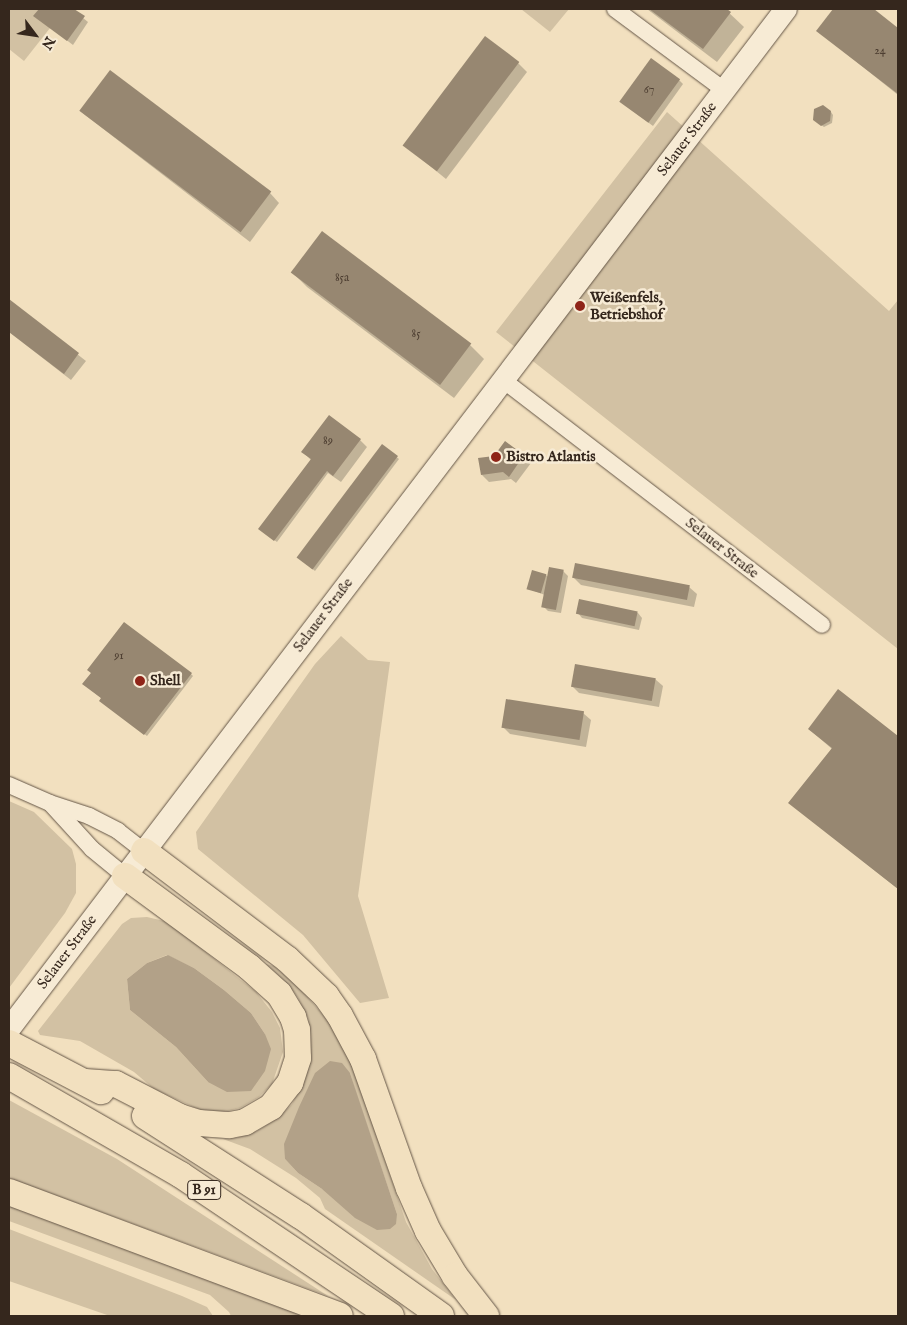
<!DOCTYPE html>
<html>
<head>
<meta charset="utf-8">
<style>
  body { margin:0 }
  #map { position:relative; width:907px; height:1325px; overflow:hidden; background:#f2e0bf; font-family:"IM FELL English",serif }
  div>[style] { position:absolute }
  .green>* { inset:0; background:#d2c1a3 }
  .water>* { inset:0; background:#b2a188 }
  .shadow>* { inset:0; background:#0003 }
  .building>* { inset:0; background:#978771; transform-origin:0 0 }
  .roads { filter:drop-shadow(0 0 1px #645546) drop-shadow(0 0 1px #645546) }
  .minor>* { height:16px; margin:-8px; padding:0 8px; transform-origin:8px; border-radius:8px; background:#f7ebd5 }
  .secondary>* { height:22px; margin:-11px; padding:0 11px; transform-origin:11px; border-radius:11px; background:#f7ebd5 }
  .trunk>* { height:26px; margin:-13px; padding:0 13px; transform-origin:13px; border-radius:13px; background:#f2e0bf }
  .dots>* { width:14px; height:14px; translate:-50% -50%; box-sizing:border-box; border:2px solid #f7ebd5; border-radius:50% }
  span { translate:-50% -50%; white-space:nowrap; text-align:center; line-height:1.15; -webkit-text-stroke:5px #f7ebd5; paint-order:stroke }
  .number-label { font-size:12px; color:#4e3f32 }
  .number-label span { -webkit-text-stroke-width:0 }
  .shield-label span { padding:1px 4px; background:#f7ebd5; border:1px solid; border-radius:4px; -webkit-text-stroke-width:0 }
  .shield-label { font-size:14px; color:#35271d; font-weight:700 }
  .street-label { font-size:15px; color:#35271d }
  .poi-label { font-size:15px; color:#35271d; font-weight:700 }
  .left { translate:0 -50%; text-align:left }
  .frame { position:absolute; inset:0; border:10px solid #35271d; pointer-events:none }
  .north { position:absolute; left:10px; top:10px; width:50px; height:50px; -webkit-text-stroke:4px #f7ebd5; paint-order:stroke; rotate:121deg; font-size:14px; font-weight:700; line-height:20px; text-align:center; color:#35271d }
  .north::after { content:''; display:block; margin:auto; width:18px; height:22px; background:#35271d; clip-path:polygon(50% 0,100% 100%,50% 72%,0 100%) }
</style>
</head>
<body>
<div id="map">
  <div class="green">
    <div style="clip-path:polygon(9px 9px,65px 9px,24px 61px,9px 49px)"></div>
    <div style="clip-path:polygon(521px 9px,569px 9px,550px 32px)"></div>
    <div style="clip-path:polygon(667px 112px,889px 311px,898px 300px,898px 649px,496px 332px)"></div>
    <div style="clip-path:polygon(341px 636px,368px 660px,390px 662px,358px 896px,389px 998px,360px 1003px,303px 935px,198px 849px,196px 832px,315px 664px)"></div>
    <div style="clip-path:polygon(9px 801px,34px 812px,72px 849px,76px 864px,76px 893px,65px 913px,9px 988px)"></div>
    <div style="clip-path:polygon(evenodd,147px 917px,164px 921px,183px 934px,256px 992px,272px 1012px,280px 1028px,283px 1052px,272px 1084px,259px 1097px,240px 1108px,216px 1114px,198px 1109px,154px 1089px,134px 1072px,80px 1041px,40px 1035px,38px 1031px,122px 924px,131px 918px,147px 917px,167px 955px,194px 968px,224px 990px,251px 1013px,265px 1034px,208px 1082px,176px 1047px,130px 1010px,127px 979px,147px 963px,167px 955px)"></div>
    <div style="clip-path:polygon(evenodd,266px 964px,274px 966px,298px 986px,330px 1023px,354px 1070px,406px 1222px,432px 1269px,456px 1300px,325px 1209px,320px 1198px,296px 1178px,250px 1149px,223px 1139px,236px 1138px,257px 1131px,278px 1118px,292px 1104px,305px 1078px,310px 1059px,311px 1036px,308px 1018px,298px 998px,288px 984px,266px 964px,350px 1073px,356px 1093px,397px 1214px,322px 1189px,298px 1173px,285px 1159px,350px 1073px)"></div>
    <div style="clip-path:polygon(9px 1100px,117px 1159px,328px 1296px,9px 1178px)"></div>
    <div style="clip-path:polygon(9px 1202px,309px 1316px,231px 1316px,229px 1312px,210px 1295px,9px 1221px)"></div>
    <div style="clip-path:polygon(9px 1229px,182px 1296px,207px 1307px,213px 1316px,110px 1316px,9px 1281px)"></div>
  </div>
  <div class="water">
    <div style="clip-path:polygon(168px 955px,194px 968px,224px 990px,251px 1013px,265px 1034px,271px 1049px,265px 1071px,251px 1091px,227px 1092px,208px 1082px,176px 1047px,130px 1010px,127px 979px,147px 963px)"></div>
    <div style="clip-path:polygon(330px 1061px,342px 1063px,350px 1073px,397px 1214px,396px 1224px,390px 1229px,377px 1230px,355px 1218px,322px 1189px,298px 1173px,285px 1159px,284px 1144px,299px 1107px,315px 1073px)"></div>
  </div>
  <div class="shadow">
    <div style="clip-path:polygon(40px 9px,72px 9px,88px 22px,73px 45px,35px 16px)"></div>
    <div style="clip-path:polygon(647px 9px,725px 9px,744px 27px,717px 62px)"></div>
    <div style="clip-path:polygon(835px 9px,872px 9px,898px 29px,898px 95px,818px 31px)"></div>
    <div style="clip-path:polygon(518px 63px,527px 72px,446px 179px,404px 145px)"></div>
    <div style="clip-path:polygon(679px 80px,683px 84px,653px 126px,626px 106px)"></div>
    <div style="clip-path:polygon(80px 111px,270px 193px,279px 203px,250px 242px)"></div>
    <div style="clip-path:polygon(831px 112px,833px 115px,832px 123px,824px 127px,817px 122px)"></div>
    <div style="clip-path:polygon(293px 273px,470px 345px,484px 359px,454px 398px,307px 287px)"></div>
    <div style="clip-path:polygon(9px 301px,86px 361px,71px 380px,9px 332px)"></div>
    <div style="clip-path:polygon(360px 440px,367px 447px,341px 482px,328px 473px,277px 542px,262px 531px,311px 460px,303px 452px)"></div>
    <div style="clip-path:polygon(506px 443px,531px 463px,516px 483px,511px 479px,489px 482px,482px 475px)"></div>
    <div style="clip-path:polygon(382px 446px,399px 459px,315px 571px,301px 560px)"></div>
    <div style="clip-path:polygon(563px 571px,568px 576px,561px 613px,548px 611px,543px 606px,545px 595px,529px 589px,546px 575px,549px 578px)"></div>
    <div style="clip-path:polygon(573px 577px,689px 587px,697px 594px,694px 607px,581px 585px)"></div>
    <div style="clip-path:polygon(578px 613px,638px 613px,642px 618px,639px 630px,582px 618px)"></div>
    <div style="clip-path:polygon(191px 674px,193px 676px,147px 736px,103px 702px,102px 699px,84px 684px)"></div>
    <div style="clip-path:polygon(655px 679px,663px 686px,659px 707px,579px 693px,572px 686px)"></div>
    <div style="clip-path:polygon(839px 691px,898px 737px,898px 889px,790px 803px,832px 749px,809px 729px)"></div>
    <div style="clip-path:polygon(583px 713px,591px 720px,586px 747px,510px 734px,503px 727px)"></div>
  </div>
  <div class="building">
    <div style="clip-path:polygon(39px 9px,74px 9px,85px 16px,67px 41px,33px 16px)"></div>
    <div style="clip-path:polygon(649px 9px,727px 9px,731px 12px,703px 49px)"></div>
    <div style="clip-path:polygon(833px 9px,874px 9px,898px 28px,898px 94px,816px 31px)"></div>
    <div style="left:485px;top:36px;width:43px;height:137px;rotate:37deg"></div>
    <div style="left:651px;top:58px;width:36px;height:54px;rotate:36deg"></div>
    <div style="left:110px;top:70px;width:202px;height:51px;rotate:37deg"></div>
    <div style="clip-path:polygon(823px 105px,831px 111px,830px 121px,821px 126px,813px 120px,814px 109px)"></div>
    <div style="left:322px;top:231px;width:187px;height:52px;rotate:37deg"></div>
    <div style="clip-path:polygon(9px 299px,79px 353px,64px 374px,9px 332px)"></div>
    <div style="clip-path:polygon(329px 415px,361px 439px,333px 476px,327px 471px,274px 541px,258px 529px,311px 459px,301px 452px)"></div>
    <div style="clip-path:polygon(505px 441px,524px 455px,509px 477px,503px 472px,481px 475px,478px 458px,494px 456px)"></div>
    <div style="left:382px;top:444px;width:20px;height:142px;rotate:37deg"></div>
    <div style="left:575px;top:563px;width:117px;height:15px;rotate:11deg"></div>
    <div style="left:549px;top:567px;width:15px;height:41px;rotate:11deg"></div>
    <div style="left:532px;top:570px;width:15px;height:20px;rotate:16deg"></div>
    <div style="left:579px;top:599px;width:60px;height:15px;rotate:12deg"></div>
    <div style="clip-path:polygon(124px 622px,192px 673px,144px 735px,99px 701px,101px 698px,82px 684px,91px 673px,87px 670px)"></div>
    <div style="left:575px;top:664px;width:82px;height:23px;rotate:10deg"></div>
    <div style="clip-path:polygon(838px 689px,898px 736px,898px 889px,788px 803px,832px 748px,808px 729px)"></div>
    <div style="left:506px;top:699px;width:79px;height:29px;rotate:9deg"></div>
  </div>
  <div class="roads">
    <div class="minor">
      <div style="left:615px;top:9px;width:136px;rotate:36.6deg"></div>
      <div style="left:503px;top:380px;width:402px;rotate:37.5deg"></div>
      <div style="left:9px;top:785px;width:45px;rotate:23.7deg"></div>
      <div style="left:50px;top:803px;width:41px;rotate:18.4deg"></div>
      <div style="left:89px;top:816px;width:33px;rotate:27deg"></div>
      <div style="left:118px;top:831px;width:33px;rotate:38deg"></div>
      <div style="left:52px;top:805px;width:59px;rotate:47.7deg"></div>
      <div style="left:92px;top:849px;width:43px;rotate:39.3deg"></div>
    </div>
    <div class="secondary">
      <div style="left:9px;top:1029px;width:1282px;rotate:-52.7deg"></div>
    </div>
    <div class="trunk">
      <div style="left:144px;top:851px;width:179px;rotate:37.1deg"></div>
      <div style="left:287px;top:959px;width:54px;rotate:43.5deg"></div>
      <div style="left:326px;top:996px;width:24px;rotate:55deg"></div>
      <div style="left:340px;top:1016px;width:49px;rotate:61.9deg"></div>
      <div style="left:363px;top:1059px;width:137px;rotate:70.4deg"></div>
      <div style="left:409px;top:1188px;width:47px;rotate:66.2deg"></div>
      <div style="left:428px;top:1231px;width:52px;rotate:59deg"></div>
      <div style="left:455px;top:1276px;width:51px;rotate:52.2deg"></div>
      <div style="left:9px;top:1043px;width:104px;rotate:27.6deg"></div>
      <div style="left:9px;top:1076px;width:198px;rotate:29.9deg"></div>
      <div style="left:181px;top:1175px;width:253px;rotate:33.9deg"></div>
      <div style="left:85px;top:1082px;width:31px;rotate:4deg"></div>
      <div style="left:116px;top:1084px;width:72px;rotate:27.3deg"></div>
      <div style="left:180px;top:1117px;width:20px;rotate:18deg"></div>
      <div style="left:199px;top:1123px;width:31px;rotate:4deg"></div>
      <div style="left:230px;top:1125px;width:15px;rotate:-11deg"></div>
      <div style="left:245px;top:1122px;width:30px;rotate:-30deg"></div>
      <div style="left:271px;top:1107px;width:31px;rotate:-52deg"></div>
      <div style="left:290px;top:1083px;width:26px;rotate:-72deg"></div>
      <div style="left:298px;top:1058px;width:28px;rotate:-92deg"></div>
      <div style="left:297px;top:1030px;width:14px;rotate:-107deg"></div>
      <div style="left:293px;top:1017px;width:27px;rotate:-121deg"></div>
      <div style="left:279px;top:994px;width:40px;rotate:-138deg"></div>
      <div style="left:249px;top:967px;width:154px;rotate:-143.7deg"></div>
      <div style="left:145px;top:1116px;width:185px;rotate:32.7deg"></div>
      <div style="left:301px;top:1216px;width:172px;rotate:35.5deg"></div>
      <div style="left:9px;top:1192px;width:353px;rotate:20.5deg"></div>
    </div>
  </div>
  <div class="dots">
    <div style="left:580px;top:306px;background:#8f2418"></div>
    <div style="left:496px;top:457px;background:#8f2418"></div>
    <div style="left:140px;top:681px;background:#8f2418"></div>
  </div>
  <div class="number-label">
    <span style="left:880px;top:51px">24</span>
    <span style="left:649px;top:90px">67</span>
    <span style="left:342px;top:278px">85a</span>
    <span style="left:416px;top:334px">85</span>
    <span style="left:328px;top:441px">89</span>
    <span style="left:119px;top:656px">91</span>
  </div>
  <div class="shield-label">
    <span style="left:204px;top:1190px">B 91</span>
  </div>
  <div class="street-label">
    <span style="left:687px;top:139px;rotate:-53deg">Selauer Straße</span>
    <span style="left:722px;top:548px;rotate:38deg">Selauer Straße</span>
    <span style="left:323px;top:615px;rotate:-53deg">Selauer Straße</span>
    <span style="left:67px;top:952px;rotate:-53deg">Selauer Straße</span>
  </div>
  <div class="poi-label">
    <span class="left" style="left:590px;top:306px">Weißenfels,<br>Betriebshof</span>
    <span class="left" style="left:506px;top:457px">Bistro Atlantis</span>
    <span class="left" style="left:150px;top:681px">Shell</span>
  </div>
  <div class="frame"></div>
  <div class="north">N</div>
</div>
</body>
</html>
